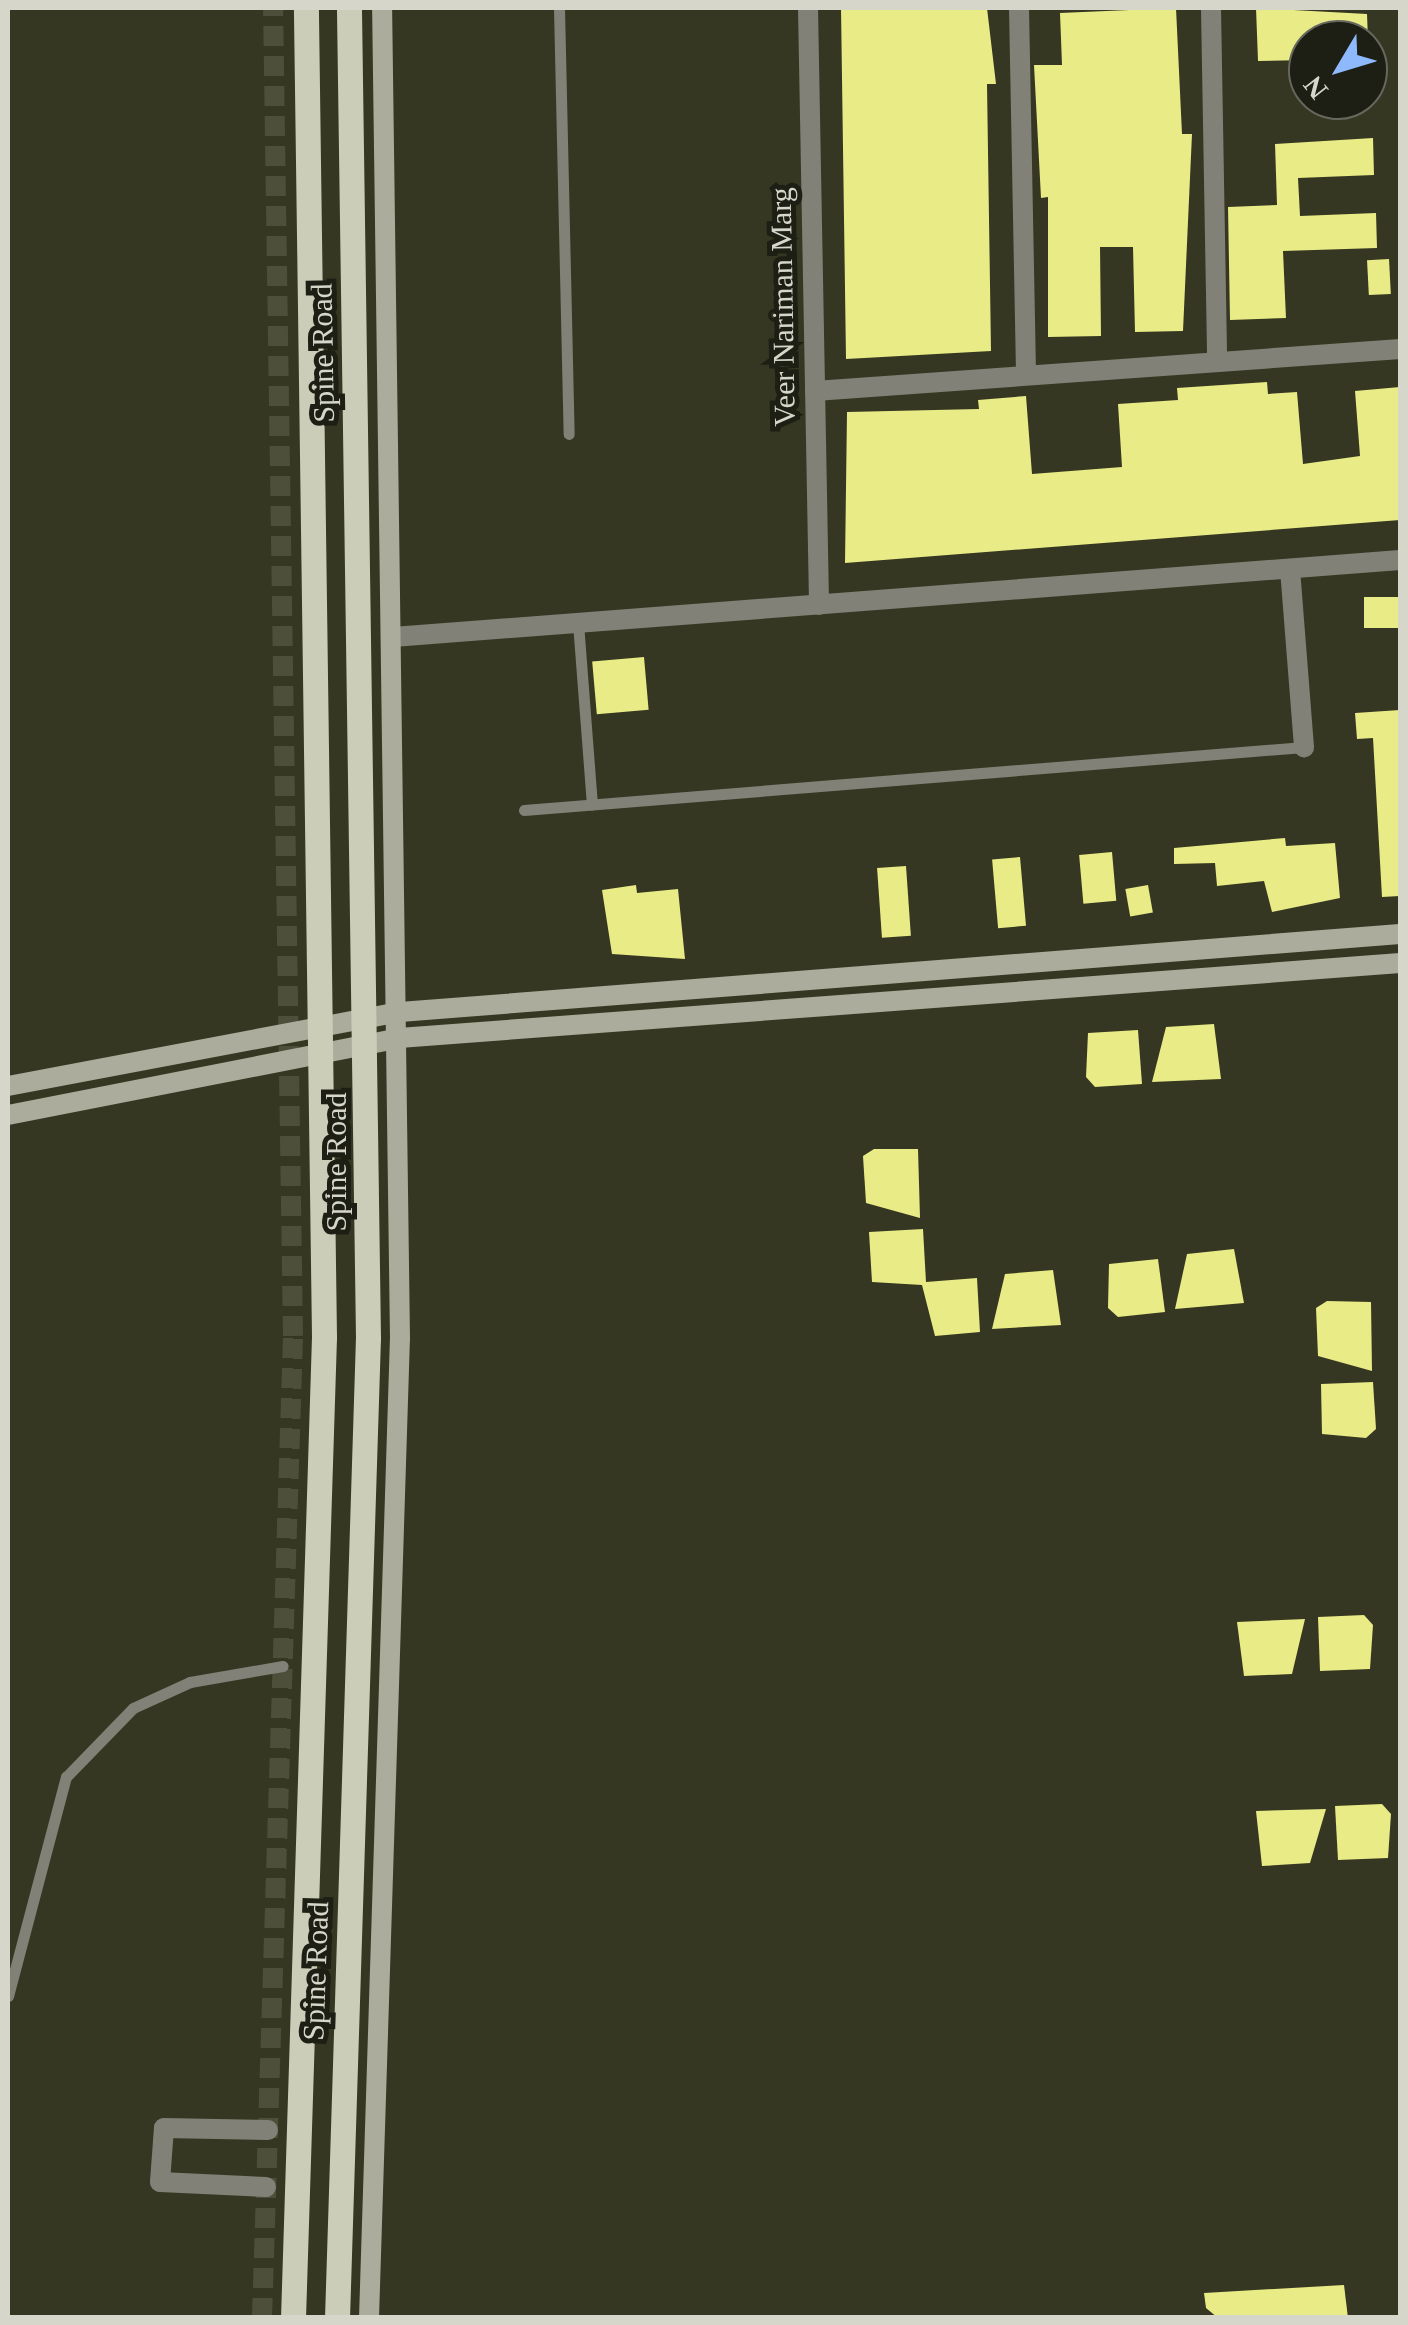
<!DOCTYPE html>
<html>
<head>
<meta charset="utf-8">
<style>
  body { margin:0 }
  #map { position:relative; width:1408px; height:2325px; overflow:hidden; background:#363722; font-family:Georgia,serif }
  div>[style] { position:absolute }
  .building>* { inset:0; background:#e9eb86; transform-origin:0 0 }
  .secondary-tunnel>* { height:20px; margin-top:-10px; transform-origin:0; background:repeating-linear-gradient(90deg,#4e4f3b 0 20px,transparent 0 30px) }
  .lane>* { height:11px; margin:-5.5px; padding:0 5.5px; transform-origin:5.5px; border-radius:5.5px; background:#818177 }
  .street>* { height:20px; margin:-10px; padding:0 10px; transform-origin:10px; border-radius:10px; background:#818177 }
  .secondary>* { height:20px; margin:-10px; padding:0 10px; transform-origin:10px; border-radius:10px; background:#abac9c }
  .primary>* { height:25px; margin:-12.5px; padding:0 12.5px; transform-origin:12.5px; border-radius:12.5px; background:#cccdb8 }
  span { translate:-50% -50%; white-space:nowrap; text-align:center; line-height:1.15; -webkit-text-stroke:10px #1d1e14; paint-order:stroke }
  .street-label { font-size:30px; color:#d6d7ca }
  .frame { position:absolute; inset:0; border:10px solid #d6d7ca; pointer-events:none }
  .north { position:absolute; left:1288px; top:20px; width:100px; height:100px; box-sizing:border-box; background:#1d1e14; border:2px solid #67685d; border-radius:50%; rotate:232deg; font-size:28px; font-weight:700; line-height:40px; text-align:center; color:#d6d7ca }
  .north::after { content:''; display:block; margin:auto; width:35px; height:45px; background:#8eb9fd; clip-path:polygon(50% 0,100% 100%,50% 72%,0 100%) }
</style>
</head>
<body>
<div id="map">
  <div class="building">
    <div style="clip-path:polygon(841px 8px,987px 8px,996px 84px,987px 84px,991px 351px,846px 359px)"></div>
    <div style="clip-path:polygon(1176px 8px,1182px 134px,1192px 134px,1183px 331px,1135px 332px,1133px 247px,1100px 247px,1101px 336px,1048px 337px,1048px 197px,1041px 198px,1034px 65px,1062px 65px,1060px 13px)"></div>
    <div style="clip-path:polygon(1256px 8px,1367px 14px,1368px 40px,1308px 40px,1308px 60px,1258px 61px)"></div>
    <div style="clip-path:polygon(1373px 138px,1374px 175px,1298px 178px,1300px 216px,1376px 213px,1377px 248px,1283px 251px,1286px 318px,1230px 320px,1228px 207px,1277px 205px,1275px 144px)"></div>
    <div style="left:1389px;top:259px;width:35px;height:22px;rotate:87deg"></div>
    <div style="clip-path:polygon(1267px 382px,1268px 394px,1297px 392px,1303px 464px,1360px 456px,1355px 391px,1400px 387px,1400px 520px,845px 563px,847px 412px,979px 409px,978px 400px,1026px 396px,1032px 474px,1122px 467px,1118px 404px,1178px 400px,1177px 388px)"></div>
    <div style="left:1400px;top:597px;width:31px;height:36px;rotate:90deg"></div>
    <div style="left:644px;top:657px;width:53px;height:52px;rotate:85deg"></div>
    <div style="clip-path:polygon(1400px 710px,1400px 896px,1382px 897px,1373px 738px,1357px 739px,1355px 713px)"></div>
    <div style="clip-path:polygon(1285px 838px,1286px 846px,1335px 843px,1340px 898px,1272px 912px,1264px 881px,1217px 886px,1215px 863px,1174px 864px,1174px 848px)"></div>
    <div style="left:1112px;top:852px;width:49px;height:33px;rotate:85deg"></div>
    <div style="left:1020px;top:857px;width:69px;height:28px;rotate:85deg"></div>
    <div style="left:906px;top:866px;width:70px;height:29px;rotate:86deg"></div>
    <div style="clip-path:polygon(636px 885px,637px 893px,678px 889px,685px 959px,612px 954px,602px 890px)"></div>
    <div style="left:1148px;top:885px;width:28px;height:23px;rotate:80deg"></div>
    <div style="clip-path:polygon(1214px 1024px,1221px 1079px,1152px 1082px,1166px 1027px)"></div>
    <div style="clip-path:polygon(1138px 1030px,1142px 1084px,1095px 1087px,1086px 1077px,1088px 1033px)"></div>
    <div style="clip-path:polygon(874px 1149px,918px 1149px,920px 1218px,866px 1203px,863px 1156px)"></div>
    <div style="clip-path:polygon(923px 1229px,926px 1282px,977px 1278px,980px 1332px,935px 1336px,922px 1285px,872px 1282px,869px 1232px)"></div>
    <div style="clip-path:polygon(1234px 1249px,1244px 1303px,1175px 1309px,1187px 1254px)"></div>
    <div style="clip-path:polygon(1158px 1259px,1165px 1312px,1118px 1317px,1108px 1308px,1109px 1264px)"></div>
    <div style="clip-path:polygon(1053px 1270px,1061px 1325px,992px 1329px,1005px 1274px)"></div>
    <div style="clip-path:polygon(1327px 1301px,1371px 1302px,1372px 1371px,1318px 1356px,1316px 1308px)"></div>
    <div style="clip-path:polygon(1373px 1382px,1376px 1429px,1366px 1438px,1322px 1434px,1321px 1384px)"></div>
    <div style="clip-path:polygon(1364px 1615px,1373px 1625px,1370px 1669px,1320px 1671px,1318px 1617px)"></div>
    <div style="clip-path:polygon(1305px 1619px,1292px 1674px,1244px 1676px,1237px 1622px)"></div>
    <div style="clip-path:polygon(1382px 1804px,1391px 1814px,1388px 1858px,1338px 1860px,1335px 1806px)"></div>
    <div style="clip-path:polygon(1326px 1809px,1310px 1863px,1262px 1866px,1256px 1811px)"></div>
    <div style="clip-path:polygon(1344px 2285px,1348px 2318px,1218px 2318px,1206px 2308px,1204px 2293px)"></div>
  </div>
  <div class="secondary-tunnel">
    <div style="left:262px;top:2318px;width:982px;rotate:-88.19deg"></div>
    <div style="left:293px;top:1336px;width:1328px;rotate:-90.86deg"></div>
  </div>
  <div class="lane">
    <div style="left:559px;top:8px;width:426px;rotate:88.7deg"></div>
    <div style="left:578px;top:623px;width:182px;rotate:85.6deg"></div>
    <div style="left:524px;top:810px;width:783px;rotate:-4.62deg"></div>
    <div style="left:8px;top:1996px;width:227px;rotate:-75.2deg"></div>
    <div style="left:66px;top:1777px;width:96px;rotate:-45.8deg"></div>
    <div style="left:133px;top:1708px;width:63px;rotate:-24.5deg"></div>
    <div style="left:190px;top:1682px;width:94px;rotate:-9.8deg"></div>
  </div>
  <div class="street">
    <div style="left:808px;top:8px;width:597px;rotate:88.94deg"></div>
    <div style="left:1019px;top:8px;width:365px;rotate:88.9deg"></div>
    <div style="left:1211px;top:8px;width:351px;rotate:89deg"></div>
    <div style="left:815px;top:391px;width:587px;rotate:-4.11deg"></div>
    <div style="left:1290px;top:569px;width:179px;rotate:85.5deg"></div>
    <div style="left:393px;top:637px;width:1010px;rotate:-4.37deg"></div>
    <div style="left:266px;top:2187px;width:106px;rotate:-177.3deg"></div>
    <div style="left:160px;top:2182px;width:54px;rotate:-85.8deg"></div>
    <div style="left:164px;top:2128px;width:104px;rotate:1.1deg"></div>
  </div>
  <div class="secondary">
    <div style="left:8px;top:1086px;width:399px;rotate:-10.7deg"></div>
    <div style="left:400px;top:1012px;width:1003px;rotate:-4.46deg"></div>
    <div style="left:8px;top:1115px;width:399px;rotate:-11.1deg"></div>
    <div style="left:399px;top:1038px;width:1004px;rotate:-4.28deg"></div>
    <div style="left:369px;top:2318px;width:979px;rotate:-88.19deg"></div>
    <div style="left:400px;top:1339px;width:1331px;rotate:-90.77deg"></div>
  </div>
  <div class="primary">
    <div style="left:293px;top:2318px;width:981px;rotate:-88.19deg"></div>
    <div style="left:324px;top:1337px;width:1329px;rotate:-90.78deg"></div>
    <div style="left:337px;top:2318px;width:980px;rotate:-88.19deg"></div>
    <div style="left:368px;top:1338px;width:1330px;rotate:-90.82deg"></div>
  </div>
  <div class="street-label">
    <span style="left:783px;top:307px;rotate:-91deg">Veer Nariman Marg</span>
    <span style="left:323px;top:353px;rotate:-91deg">Spine Road</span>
    <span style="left:336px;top:1162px;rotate:-90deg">Spine Road</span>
    <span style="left:316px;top:1971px;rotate:-88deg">Spine Road</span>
  </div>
  <div class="frame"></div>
  <div class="north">N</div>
</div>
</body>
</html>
